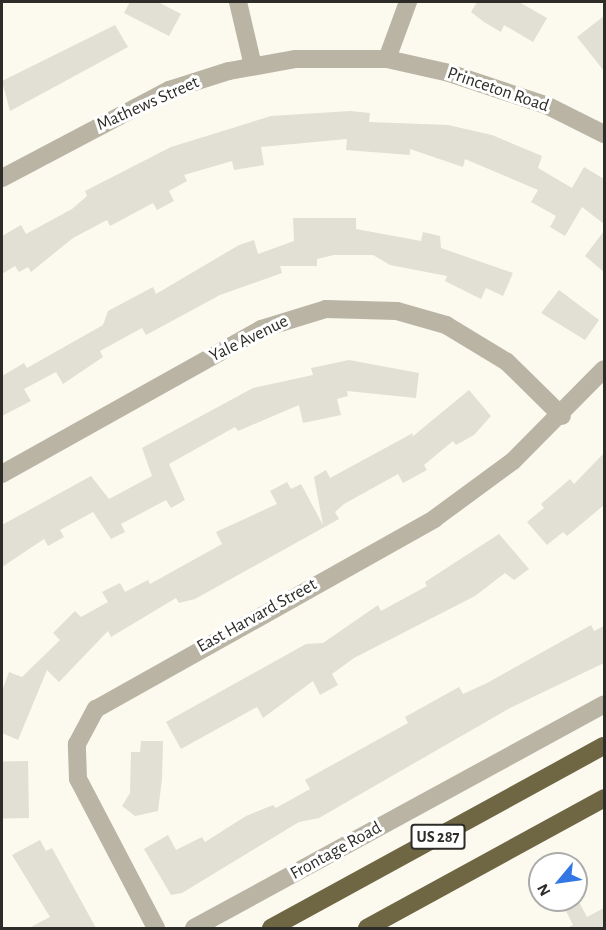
<!DOCTYPE html>
<html>
<head>
<meta charset="utf-8">
<style>
  body { margin:0 }
  #map { position:relative; width:606px; height:930px; overflow:hidden; background:#fcf9ef; font-family:"Alegreya Sans",sans-serif }
  div>[style] { position:absolute }
  .building>* { inset:0; background:#e2dfd4; transform-origin:0 0 }
  .street>* { height:18px; margin:-9px; padding:0 9px; transform-origin:9px; border-radius:9px; background:#b9b4a4 }
  .highway>* { height:18px; margin:-9px; padding:0 9px; transform-origin:9px; border-radius:9px; background:#6f6644 }
  span { translate:-50% -50%; white-space:nowrap; text-align:center; line-height:1.15; -webkit-text-stroke:6px #fff; paint-order:stroke }
  .shield-label span { padding:2px 4px; background:#fff; border:2px solid; border-radius:4px; -webkit-text-stroke-width:0 }
  .shield-label { font-size:16px; color:#2d2c28; font-weight:700 }
  .street-label { font-size:18px; color:#2d2c28 }
  .frame { position:absolute; inset:0; border:3px solid #2d2c28; pointer-events:none }
  .north { position:absolute; left:528px; top:852px; width:60px; height:60px; box-sizing:border-box; background:#fff; border:2px solid #ababa9; border-radius:50%; rotate:241deg; font-size:16px; font-weight:700; line-height:24px; text-align:center; color:#2d2c28 }
  .north::after { content:''; display:block; margin:auto; width:21px; height:27px; background:#3377e4; clip-path:polygon(50% 0,100% 100%,50% 72%,0 100%) }
</style>
</head>
<body>
<div id="map">
  <div class="building">
    <div style="clip-path:polygon(130px 2px,158px 2px,181px 14px,169px 36px,124px 13px)"></div>
    <div style="clip-path:polygon(477px 2px,519px 2px,547px 18px,533px 42px,504px 25px,501px 32px,484px 22px,471px 12px)"></div>
    <div style="clip-path:polygon(604px 16px,604px 71px,577px 37px)"></div>
    <div style="clip-path:polygon(115px 25px,128px 47px,10px 111px,2px 81px)"></div>
    <div style="clip-path:polygon(350px 111px,370px 113px,369px 122px,448px 125px,492px 135px,542px 156px,538px 168px,572px 188px,584px 167px,604px 179px,604px 224px,582px 207px,565px 236px,550px 227px,556px 216px,531px 202px,538px 190px,465px 159px,463px 167px,410px 149px,410px 155px,346px 150px,347px 139px,261px 147px,264px 165px,234px 170px,232px 161px,184px 175px,187px 181px,169px 191px,174px 201px,157px 210px,153px 203px,110px 226px,107px 220px,73px 238px,31px 272px,28px 267px,19px 272px,15px 266px,2px 274px,2px 236px,21px 225px,26px 234px,72px 209px,87px 196px,85px 191px,171px 147px,271px 116px)"></div>
    <div style="clip-path:polygon(293px 218px,356px 218px,356px 229px,421px 241px,423px 232px,440px 236px,441px 248px,513px 273px,503px 296px,486px 288px,481px 299px,445px 281px,447px 276px,390px 265px,373px 255px,334px 255px,317px 259px,317px 266px,280px 266px,282px 273px,220px 295px,146px 335px,142px 328px,100px 351px,103px 357px,63px 384px,56px 372px,24px 389px,31px 401px,2px 416px,2px 376px,24px 363px,27px 368px,103px 325px,108px 311px,153px 287px,156px 294px,239px 245px,254px 240px,258px 254px,294px 241px)"></div>
    <div style="clip-path:polygon(604px 231px,604px 272px,585px 256px)"></div>
    <div style="clip-path:polygon(559px 290px,599px 320px,585px 340px,541px 313px)"></div>
    <div style="clip-path:polygon(349px 360px,419px 373px,416px 398px,347px 391px,348px 396px,337px 399px,341px 415px,303px 423px,299px 405px,238px 431px,235px 427px,169px 464px,185px 500px,171px 508px,166px 500px,121px 524px,125px 532px,111px 539px,93px 512px,60px 530px,64px 537px,48px 546px,44px 539px,2px 567px,2px 525px,91px 476px,109px 499px,152px 476px,142px 448px,253px 388px,313px 375px,311px 368px)"></div>
    <div style="clip-path:polygon(469px 390px,491px 416px,474px 435px,456px 445px,453px 441px,424px 465px,427px 470px,403px 483px,398px 474px,344px 504px,335px 512px,339px 519px,195px 599px,179px 603px,176px 598px,111px 637px,108px 631px,59px 682px,47px 670px,18px 740px,2px 733px,2px 691px,9px 672px,22px 677px,60px 640px,53px 633px,75px 611px,81px 617px,108px 602px,102px 592px,120px 583px,125px 592px,148px 580px,150px 584px,222px 544px,216px 532px,277px 504px,270px 491px,287px 482px,291px 489px,301px 484px,323px 525px,314px 477px,326px 470px,330px 478px,413px 433px,412px 437px)"></div>
    <div style="clip-path:polygon(604px 453px,604px 505px,567px 536px,563px 532px,547px 545px,527px 522px,544px 508px,541px 504px,570px 479px,574px 484px)"></div>
    <div style="clip-path:polygon(499px 534px,529px 569px,514px 580px,505px 573px,475px 596px,354px 658px,332px 674px,338px 685px,320px 695px,313px 681px,263px 718px,257px 707px,181px 749px,166px 722px,306px 644px,323px 643px,378px 605px,381px 611px,427px 586px,425px 582px)"></div>
    <div style="clip-path:polygon(591px 625px,594px 631px,604px 626px,604px 663px,510px 708px,319px 818px,299px 822px,182px 893px,171px 895px,144px 849px,168px 835px,176px 850px,202px 837px,205px 842px,246px 816px,273px 805px,276px 808px,310px 789px,305px 780px,408px 723px,405px 717px,459px 687px,463px 694px,487px 683px)"></div>
    <div style="clip-path:polygon(141px 741px,163px 741px,162px 779px,158px 811px,135px 816px,122px 806px,130px 793px,131px 752px,140px 752px)"></div>
    <div style="left:28px;top:761px;width:57px;height:26px;rotate:89deg"></div>
    <div style="clip-path:polygon(40px 840px,46px 851px,52px 848px,96px 928px,29px 928px,50px 917px,12px 855px)"></div>
    <div style="clip-path:polygon(577px 898px,587px 917px,604px 908px,604px 928px,567px 928px,573px 925px,563px 905px)"></div>
  </div>
  <div class="street">
    <div style="left:238px;top:2px;width:66px;rotate:76.8deg"></div>
    <div style="left:387px;top:59px;width:61px;rotate:-69.8deg"></div>
    <div style="left:2px;top:178px;width:189px;rotate:-27.8deg"></div>
    <div style="left:169px;top:90px;width:63px;rotate:-17.6deg"></div>
    <div style="left:229px;top:71px;width:68px;rotate:-10.2deg"></div>
    <div style="left:296px;top:59px;width:91px"></div>
    <div style="left:387px;top:59px;width:64px;rotate:12.7deg"></div>
    <div style="left:449px;top:73px;width:104px;rotate:18.4deg"></div>
    <div style="left:548px;top:106px;width:63px;rotate:26.6deg"></div>
    <div style="left:2px;top:474px;width:297px;rotate:-29.2deg"></div>
    <div style="left:261px;top:329px;width:68px;rotate:-17.1deg"></div>
    <div style="left:326px;top:309px;width:71px;rotate:1.6deg"></div>
    <div style="left:397px;top:311px;width:51px;rotate:15.9deg"></div>
    <div style="left:446px;top:325px;width:71px;rotate:31.2deg"></div>
    <div style="left:507px;top:362px;width:77px;rotate:44.5deg"></div>
    <div style="left:156px;top:928px;width:168px;rotate:-117.6deg"></div>
    <div style="left:78px;top:779px;width:35px;rotate:-92deg"></div>
    <div style="left:77px;top:744px;width:40px;rotate:-62deg"></div>
    <div style="left:96px;top:709px;width:388px;rotate:-29.3deg"></div>
    <div style="left:434px;top:519px;width:98px;rotate:-36.3deg"></div>
    <div style="left:513px;top:461px;width:129px;rotate:-45.3deg"></div>
    <div style="left:194px;top:928px;width:467px;rotate:-28.6deg"></div>
  </div>
  <div class="highway">
    <div style="left:271px;top:928px;width:379px;rotate:-28.7deg"></div>
    <div style="left:367px;top:928px;width:270px;rotate:-28.7deg"></div>
  </div>
  <div class="shield-label">
    <span style="left:438px;top:837px">US 287</span>
  </div>
  <div class="street-label">
    <span style="left:498px;top:90px;rotate:19deg">Princeton Road</span>
    <span style="left:148px;top:104px;rotate:-24deg">Mathews Street</span>
    <span style="left:249px;top:339px;rotate:-26deg">Yale Avenue</span>
    <span style="left:257px;top:616px;rotate:-29deg">East Harvard Street</span>
    <span style="left:336px;top:851px;rotate:-29deg">Frontage Road</span>
  </div>
  <div class="frame"></div>
  <div class="north">N</div>
</div>
</body>
</html>
